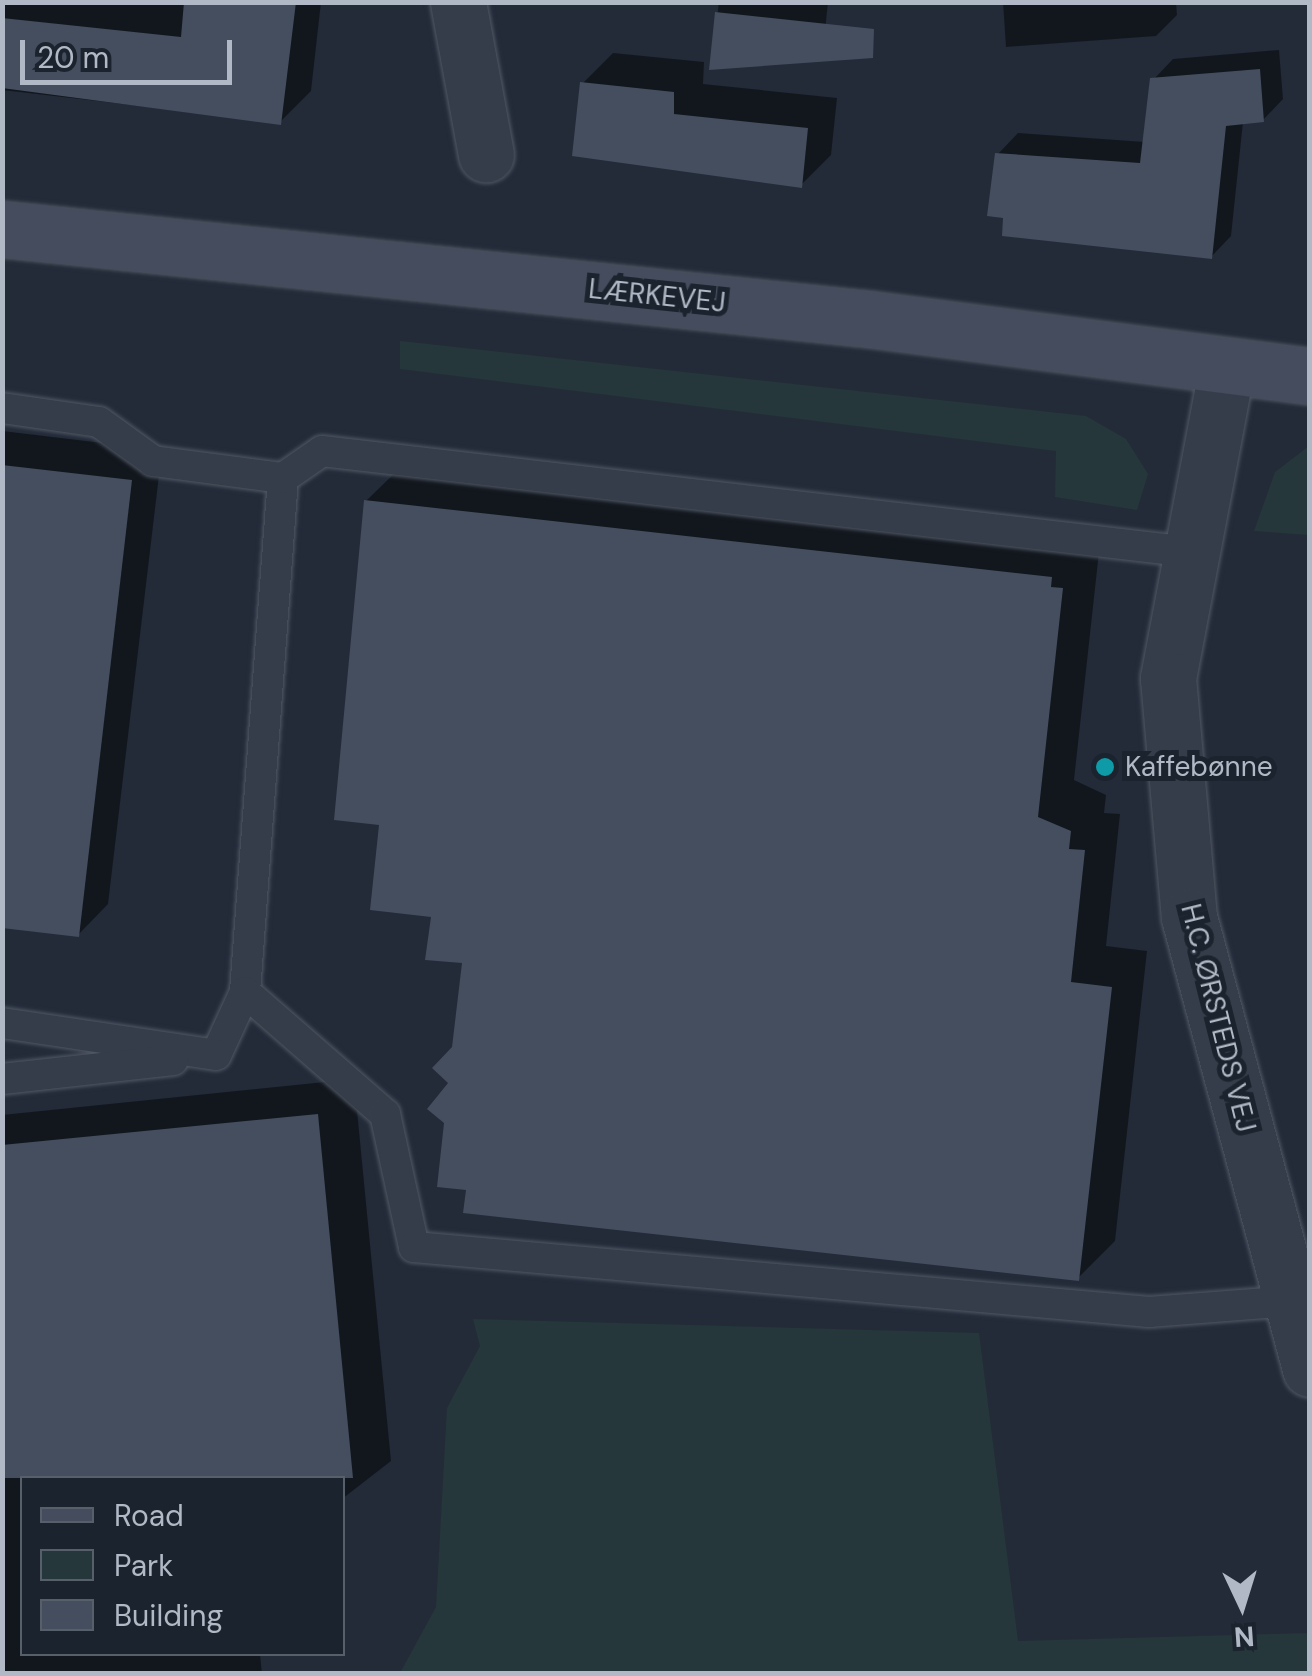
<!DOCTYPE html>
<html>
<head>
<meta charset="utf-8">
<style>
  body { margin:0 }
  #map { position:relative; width:1312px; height:1676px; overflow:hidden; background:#232b39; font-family:"DM Sans",sans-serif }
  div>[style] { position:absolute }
  .green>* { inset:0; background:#25373a }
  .shadow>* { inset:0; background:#0007 }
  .building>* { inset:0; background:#444e5e }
  .roads { filter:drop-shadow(0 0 2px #515864) drop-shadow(0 0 2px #515864) }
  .lane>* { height:30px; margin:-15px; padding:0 15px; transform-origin:15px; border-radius:15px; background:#363d4a }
  .street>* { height:55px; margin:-27.5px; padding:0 27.5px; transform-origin:27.5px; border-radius:27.5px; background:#363d4a }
  .secondary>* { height:55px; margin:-27.5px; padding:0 27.5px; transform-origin:27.5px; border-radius:27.5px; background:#444c5d }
  .dots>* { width:28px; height:28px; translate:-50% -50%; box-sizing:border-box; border:5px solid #1b232e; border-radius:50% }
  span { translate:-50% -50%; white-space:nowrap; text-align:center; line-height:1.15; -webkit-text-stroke:10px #1b232e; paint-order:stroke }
  .street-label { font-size:28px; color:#b1b8c6 }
  .poi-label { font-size:28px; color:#b1b8c6 }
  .left { translate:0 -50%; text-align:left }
  .frame { position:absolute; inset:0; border:5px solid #b1b8c6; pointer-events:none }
  .legend { position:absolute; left:20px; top:1476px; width:325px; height:180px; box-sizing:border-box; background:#1b232e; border:2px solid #575f6b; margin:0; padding:12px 18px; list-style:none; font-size:30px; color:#b1b8c6 }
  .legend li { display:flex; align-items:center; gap:20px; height:50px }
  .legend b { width:50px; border:2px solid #575f6b }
  .north { position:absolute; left:1192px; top:1556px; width:100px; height:100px; -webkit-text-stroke:8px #1b232e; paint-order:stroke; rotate:176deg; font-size:28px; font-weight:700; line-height:40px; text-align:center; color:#b1b8c6 }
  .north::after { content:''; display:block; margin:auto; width:35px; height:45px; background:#b1b8c6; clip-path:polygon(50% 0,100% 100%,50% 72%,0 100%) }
  .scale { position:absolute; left:20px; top:40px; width:212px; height:45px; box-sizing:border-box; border:5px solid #b1b8c6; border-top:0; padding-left:12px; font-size:30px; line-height:35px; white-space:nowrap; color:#b1b8c6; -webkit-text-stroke:8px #1b232e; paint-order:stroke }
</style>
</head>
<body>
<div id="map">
  <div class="green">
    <div style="clip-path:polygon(400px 341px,1086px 416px,1126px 439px,1148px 474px,1137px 510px,1055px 497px,1056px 451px,400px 369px)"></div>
    <div style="clip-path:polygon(1309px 446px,1309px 535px,1254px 531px,1275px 472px)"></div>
    <div style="clip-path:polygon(473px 1319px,979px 1333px,1018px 1641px,1309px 1633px,1309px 1673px,400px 1673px,436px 1607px,447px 1408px,480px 1346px)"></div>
  </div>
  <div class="shadow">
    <div style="clip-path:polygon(2px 2px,321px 2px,311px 91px,280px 122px,2px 90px)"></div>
    <div style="clip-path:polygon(719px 2px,828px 2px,825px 31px,711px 67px)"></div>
    <div style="clip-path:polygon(1003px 2px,1176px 2px,1177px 15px,1156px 36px,1006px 47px)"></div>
    <div style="clip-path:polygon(1279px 50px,1283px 99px,1263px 120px,1243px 122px,1231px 236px,1211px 257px,998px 154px,1018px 133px,1145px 142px,1153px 80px,1173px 59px)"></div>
    <div style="clip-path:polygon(613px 53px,704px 62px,703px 84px,837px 98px,831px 155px,801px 185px,582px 84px)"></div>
    <div style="clip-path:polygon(2px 431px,162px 450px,108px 904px,78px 935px,2px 926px)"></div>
    <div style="clip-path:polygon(403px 465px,1099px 552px,1074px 780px,1106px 795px,1104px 813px,1120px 814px,1106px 946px,1147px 951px,1115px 1241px,1078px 1278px,468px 1188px,452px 1082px,464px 961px,382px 823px,366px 501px)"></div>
    <div style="clip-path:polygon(354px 1079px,391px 1461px,342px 1499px,342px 1478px,22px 1478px,22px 1654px,260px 1654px,262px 1674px,2px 1674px,2px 1115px)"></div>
  </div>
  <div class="building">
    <div style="clip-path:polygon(184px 2px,296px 2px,281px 125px,2px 88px,2px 18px,181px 37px)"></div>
    <div style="clip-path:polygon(715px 12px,874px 29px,873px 58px,709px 70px)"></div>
    <div style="clip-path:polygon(1260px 69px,1264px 122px,1226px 126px,1212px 259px,1002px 236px,1003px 218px,987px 216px,995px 153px,1140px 163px,1150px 78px)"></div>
    <div style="clip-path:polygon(580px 82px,674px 92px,674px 114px,808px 128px,802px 188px,572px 156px)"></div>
    <div style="clip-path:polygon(2px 465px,132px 480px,79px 937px,2px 928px)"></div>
    <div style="clip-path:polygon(364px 500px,1052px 577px,1051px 587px,1063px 588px,1038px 817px,1071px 831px,1069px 849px,1085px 850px,1071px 982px,1112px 987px,1079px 1281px,463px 1213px,466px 1190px,437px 1187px,444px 1123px,427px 1109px,448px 1083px,432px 1068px,452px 1047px,462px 963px,425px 960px,431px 917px,370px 910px,379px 825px,334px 820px)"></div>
    <div style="clip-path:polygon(318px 1114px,353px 1478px,2px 1478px,2px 1145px)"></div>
  </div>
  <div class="roads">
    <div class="lane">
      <div style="left:2px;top:408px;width:98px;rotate:8.2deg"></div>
      <div style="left:99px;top:422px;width:67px;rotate:35.8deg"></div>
      <div style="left:153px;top:461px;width:131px;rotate:7.5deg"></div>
      <div style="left:283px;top:478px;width:515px;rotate:94.23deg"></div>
      <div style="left:245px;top:992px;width:69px;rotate:114.7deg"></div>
      <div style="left:283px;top:478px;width:47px;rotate:-34.7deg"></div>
      <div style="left:322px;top:451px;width:875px;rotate:6.63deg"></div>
      <div style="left:245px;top:992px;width:186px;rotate:41.1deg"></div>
      <div style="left:385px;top:1114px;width:136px;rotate:77.7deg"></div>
      <div style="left:414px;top:1247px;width:738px;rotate:5.05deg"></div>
      <div style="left:1149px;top:1312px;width:142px;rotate:-4.4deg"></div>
      <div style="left:2px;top:1023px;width:216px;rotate:8.5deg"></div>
      <div style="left:2px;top:1079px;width:172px;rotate:-6.3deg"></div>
    </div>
    <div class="street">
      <div style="left:458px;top:2px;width:155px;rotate:79.6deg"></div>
      <div style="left:1227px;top:366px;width:318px;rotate:100.7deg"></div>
      <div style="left:1168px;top:678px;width:240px;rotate:85deg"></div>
      <div style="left:1189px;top:917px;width:468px;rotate:75deg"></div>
    </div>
    <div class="secondary">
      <div style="left:2px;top:229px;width:872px;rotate:5.93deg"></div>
      <div style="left:869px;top:319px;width:445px;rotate:7.4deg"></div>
    </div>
  </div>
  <div class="dots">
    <div style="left:1105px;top:767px;background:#0f9aa8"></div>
  </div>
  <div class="street-label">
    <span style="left:657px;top:296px;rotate:6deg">LÆRKEVEJ</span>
    <span style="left:1218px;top:1018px;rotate:76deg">H.C. ØRSTEDS VEJ</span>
  </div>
  <div class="poi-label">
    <span class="left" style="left:1125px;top:767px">Kaffebønne</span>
  </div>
  <div class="frame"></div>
  <ul class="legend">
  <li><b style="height:12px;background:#444c5d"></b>Road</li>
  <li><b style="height:28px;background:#25373a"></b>Park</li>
  <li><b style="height:28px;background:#444e5e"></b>Building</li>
  </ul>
  <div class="north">N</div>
  <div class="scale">20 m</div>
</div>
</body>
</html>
